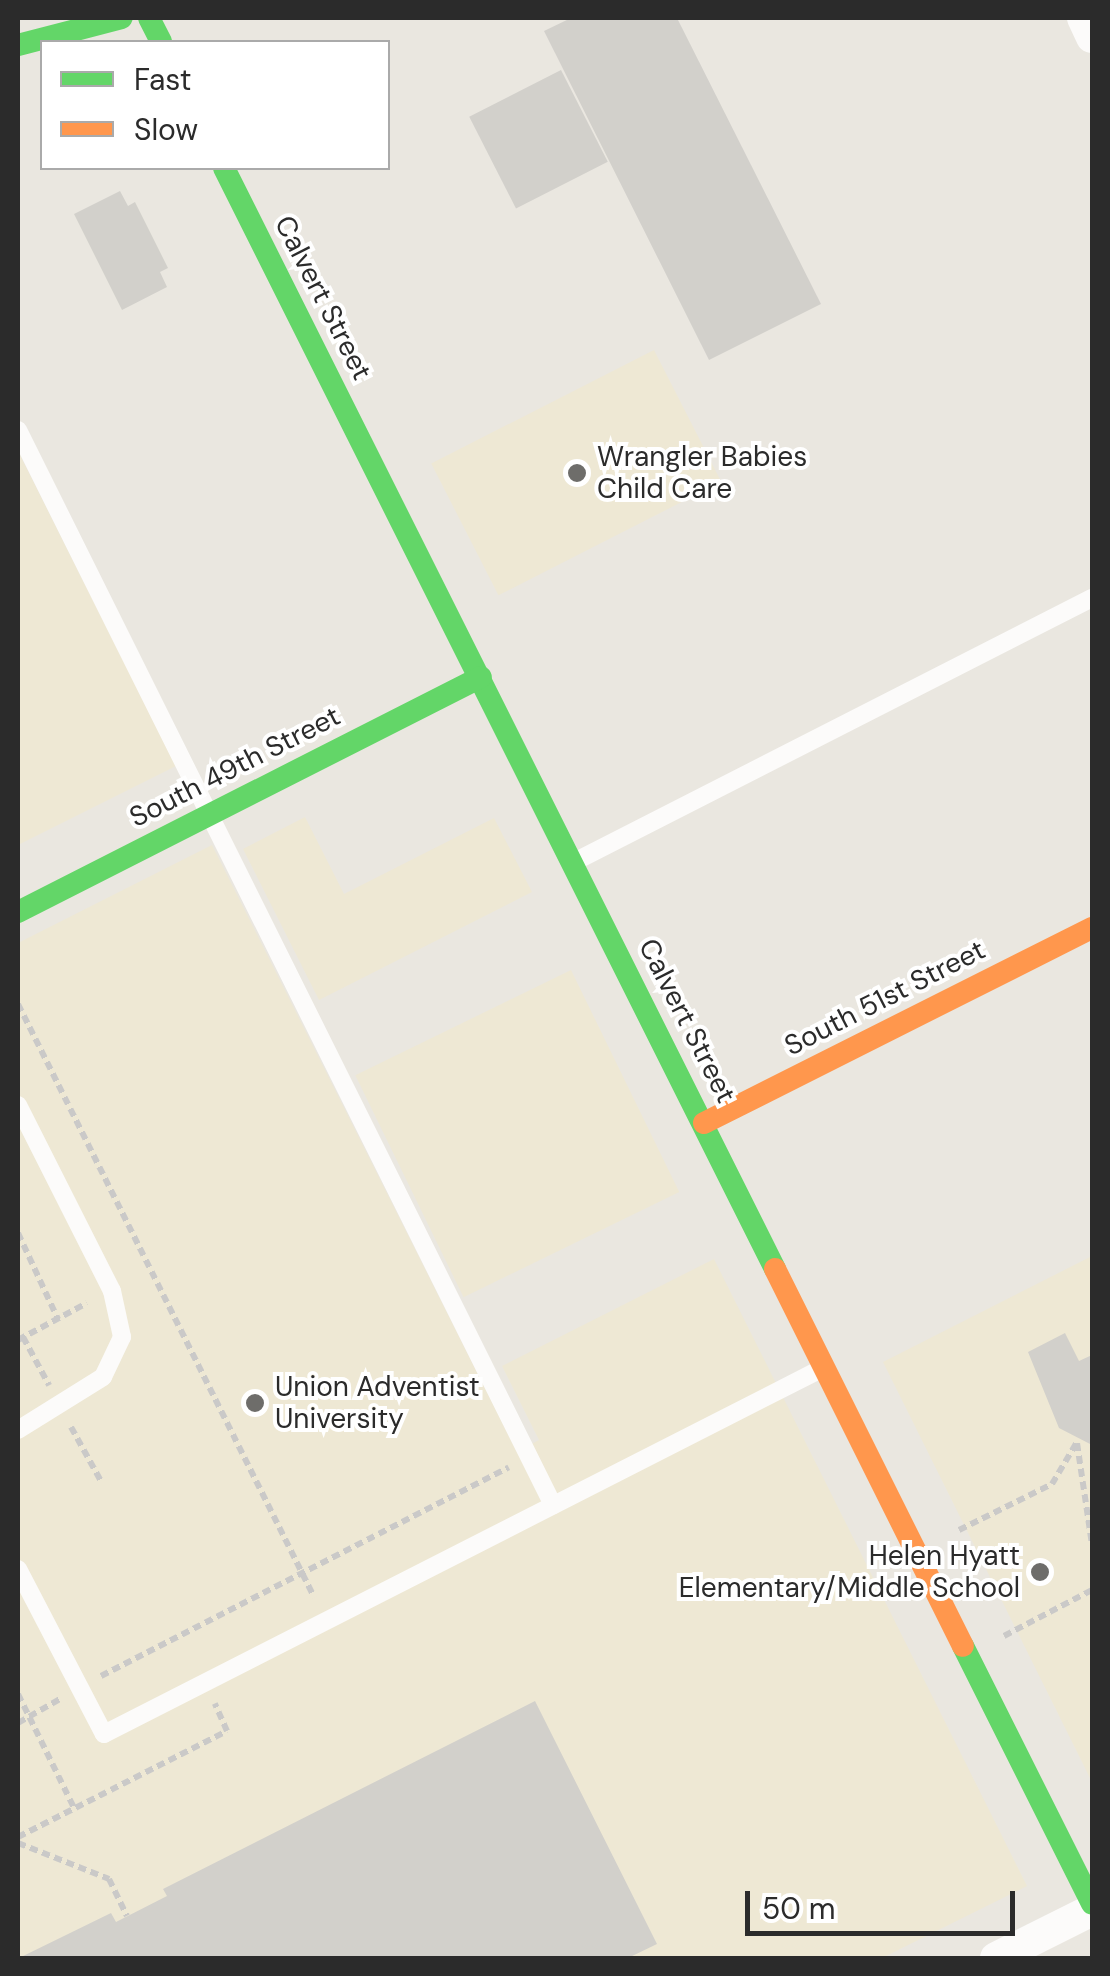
<!DOCTYPE html>
<html>
<head>
<meta charset="utf-8">
<style>
  body { margin:0 }
  #map { position:relative; width:1110px; height:1976px; overflow:hidden; background:#eae7e0; font-family:"DM Sans",sans-serif }
  div>[style] { position:absolute }
  .education>* { inset:0; background:#eee8d4; transform-origin:0 0 }
  .building>* { inset:0; background:#d2d0cb; transform-origin:0 0 }
  .path>* { height:6px; margin-top:-3px; transform-origin:0; background:repeating-linear-gradient(90deg,#cac9c8 0 8px,transparent 0 13px) }
  .lane>* { height:18px; margin:-9px; padding:0 9px; transform-origin:9px; border-radius:9px; background:#fcfbfa }
  .street>* { height:32px; margin:-16px; padding:0 16px; transform-origin:16px; border-radius:16px; background:#fcfbfa }
  .fast>* { height:22px; margin:-11px; padding:0 11px; transform-origin:11px; border-radius:11px; background:#63d668 }
  .slow>* { height:22px; margin:-11px; padding:0 11px; transform-origin:11px; border-radius:11px; background:#ff974d }
  .dots>* { width:28px; height:28px; translate:-50% -50%; box-sizing:border-box; border:5px solid #fff; border-radius:50% }
  span { translate:-50% -50%; white-space:nowrap; text-align:center; line-height:1.15; -webkit-text-stroke:8px #fff; paint-order:stroke }
  .street-label { font-size:28px; color:#2b2b2b }
  .poi-label { font-size:28px; color:#2b2b2b }
  .left { translate:0 -50%; text-align:left }
  .right { translate:-100% -50%; text-align:right }
  .frame { position:absolute; inset:0; border:20px solid #2b2b2b; pointer-events:none }
  .legend { position:absolute; left:40px; top:40px; width:350px; height:130px; box-sizing:border-box; background:#fff; border:2px solid #aaa; margin:0; padding:12px 18px; list-style:none; font-size:30px; color:#2b2b2b }
  .legend li { display:flex; align-items:center; gap:20px; height:50px }
  .legend b { width:50px; border:2px solid #aaa }
  .scale { position:absolute; left:745px; top:1891px; width:270px; height:45px; box-sizing:border-box; border:5px solid #2b2b2b; border-top:0; padding-left:12px; font-size:30px; line-height:35px; white-space:nowrap; color:#2b2b2b; -webkit-text-stroke:8px #fff; paint-order:stroke }
</style>
</head>
<body>
<div id="map">
  <div class="education">
    <div style="left:654px;top:350px;width:148px;height:250px;rotate:63deg"></div>
    <div style="clip-path:polygon(18px 451px,176px 766px,18px 845px)"></div>
    <div style="clip-path:polygon(305px 817px,344px 894px,494px 818px,532px 892px,319px 1000px,243px 849px)"></div>
    <div style="clip-path:polygon(212px 845px,517px 1452px,539px 1440px,502px 1366px,714px 1259px,1027px 1886px,882px 1958px,18px 1958px,18px 943px)"></div>
    <div style="left:571px;top:970px;width:247px;height:240px;rotate:64deg"></div>
    <div style="clip-path:polygon(1092px 1256px,1092px 1782px,883px 1362px)"></div>
  </div>
  <div class="building">
    <div style="clip-path:polygon(571px 18px,677px 18px,821px 304px,709px 360px,544px 31px)"></div>
    <div style="left:561px;top:70px;width:103px;height:103px;rotate:63deg"></div>
    <div style="clip-path:polygon(120px 191px,128px 206px,135px 202px,168px 268px,160px 272px,167px 287px,122px 310px,74px 214px)"></div>
    <div style="clip-path:polygon(1065px 1333px,1079px 1361px,1092px 1355px,1092px 1445px,1059px 1428px,1028px 1352px)"></div>
    <div style="clip-path:polygon(535px 1701px,657px 1944px,628px 1958px,19px 1958px,111px 1913px,116px 1922px,167px 1896px,163px 1889px)"></div>
  </div>
  <div class="path">
    <div style="left:18px;top:1004px;width:663px;rotate:63.47deg"></div>
    <div style="left:18px;top:1233px;width:95px;rotate:65.1deg"></div>
    <div style="left:23px;top:1337px;width:55px;rotate:61.6deg"></div>
    <div style="left:18px;top:1340px;width:78px;rotate:-28.2deg"></div>
    <div style="left:71px;top:1427px;width:64px;rotate:61deg"></div>
    <div style="left:1077px;top:1443px;width:102px;rotate:81.6deg"></div>
    <div style="left:959px;top:1530px;width:104px;rotate:-26.3deg"></div>
    <div style="left:1052px;top:1484px;width:49px;rotate:-59.2deg"></div>
    <div style="left:1004px;top:1636px;width:99px;rotate:-27.6deg"></div>
    <div style="left:101px;top:1676px;width:458px;rotate:-27.1deg"></div>
    <div style="left:18px;top:1694px;width:127px;rotate:63.8deg"></div>
    <div style="left:18px;top:1723px;width:48px;rotate:-29.7deg"></div>
    <div style="left:18px;top:1837px;width:234px;rotate:-26.9deg"></div>
    <div style="left:227px;top:1731px;width:30px;rotate:-114deg"></div>
    <div style="left:18px;top:1843px;width:98px;rotate:21.6deg"></div>
    <div style="left:109px;top:1879px;width:41px;rotate:64.1deg"></div>
  </div>
  <div class="lane">
    <div style="left:18px;top:430px;width:1201px;rotate:63.54deg"></div>
    <div style="left:574px;top:862px;width:581px;rotate:-27.01deg"></div>
    <div style="left:18px;top:1105px;width:208px;rotate:63.2deg"></div>
    <div style="left:112px;top:1291px;width:47px;rotate:77.7deg"></div>
    <div style="left:122px;top:1337px;width:44px;rotate:115.4deg"></div>
    <div style="left:103px;top:1377px;width:100px;rotate:148.1deg"></div>
    <div style="left:18px;top:1569px;width:186px;rotate:62.5deg"></div>
    <div style="left:104px;top:1734px;width:807px;rotate:-26.98deg"></div>
  </div>
  <div class="street">
    <div style="left:1083px;top:18px;width:21px;rotate:65deg"></div>
    <div style="left:996px;top:1958px;width:107px;rotate:-26.6deg"></div>
  </div>
  <div class="fast">
    <div style="left:149px;top:18px;width:27px;rotate:63deg"></div>
    <div style="left:18px;top:45px;width:107px;rotate:-14.6deg"></div>
    <div style="left:224px;top:168px;width:1231px;rotate:63.41deg"></div>
    <div style="left:18px;top:912px;width:519px;rotate:-26.91deg"></div>
    <div style="left:963px;top:1646px;width:288px;rotate:63.4deg"></div>
  </div>
  <div class="slow">
    <div style="left:704px;top:1123px;width:434px;rotate:-26.7deg"></div>
    <div style="left:775px;top:1269px;width:421px;rotate:63.5deg"></div>
  </div>
  <div class="dots">
    <div style="left:577px;top:473px;background:#6e6d6a"></div>
    <div style="left:255px;top:1403px;background:#6e6d6a"></div>
    <div style="left:1040px;top:1572px;background:#6e6d6a"></div>
  </div>
  <div class="street-label">
    <span style="left:323px;top:298px;rotate:63deg">Calvert Street</span>
    <span style="left:235px;top:767px;rotate:-27deg">South 49th Street</span>
    <span style="left:885px;top:998px;rotate:-27deg">South 51st Street</span>
    <span style="left:687px;top:1021px;rotate:63deg">Calvert Street</span>
  </div>
  <div class="poi-label">
    <span class="left" style="left:597px;top:473px">Wrangler Babies<br>Child Care</span>
    <span class="left" style="left:275px;top:1403px">Union Adventist<br>University</span>
    <span class="right" style="left:1020px;top:1572px">Helen Hyatt<br>Elementary/Middle School</span>
  </div>
  <div class="frame"></div>
  <ul class="legend">
  <li><b style="height:12px;background:#63d668"></b>Fast</li>
  <li><b style="height:12px;background:#ff974d"></b>Slow</li>
  </ul>
  <div class="scale">50 m</div>
</div>
</body>
</html>
